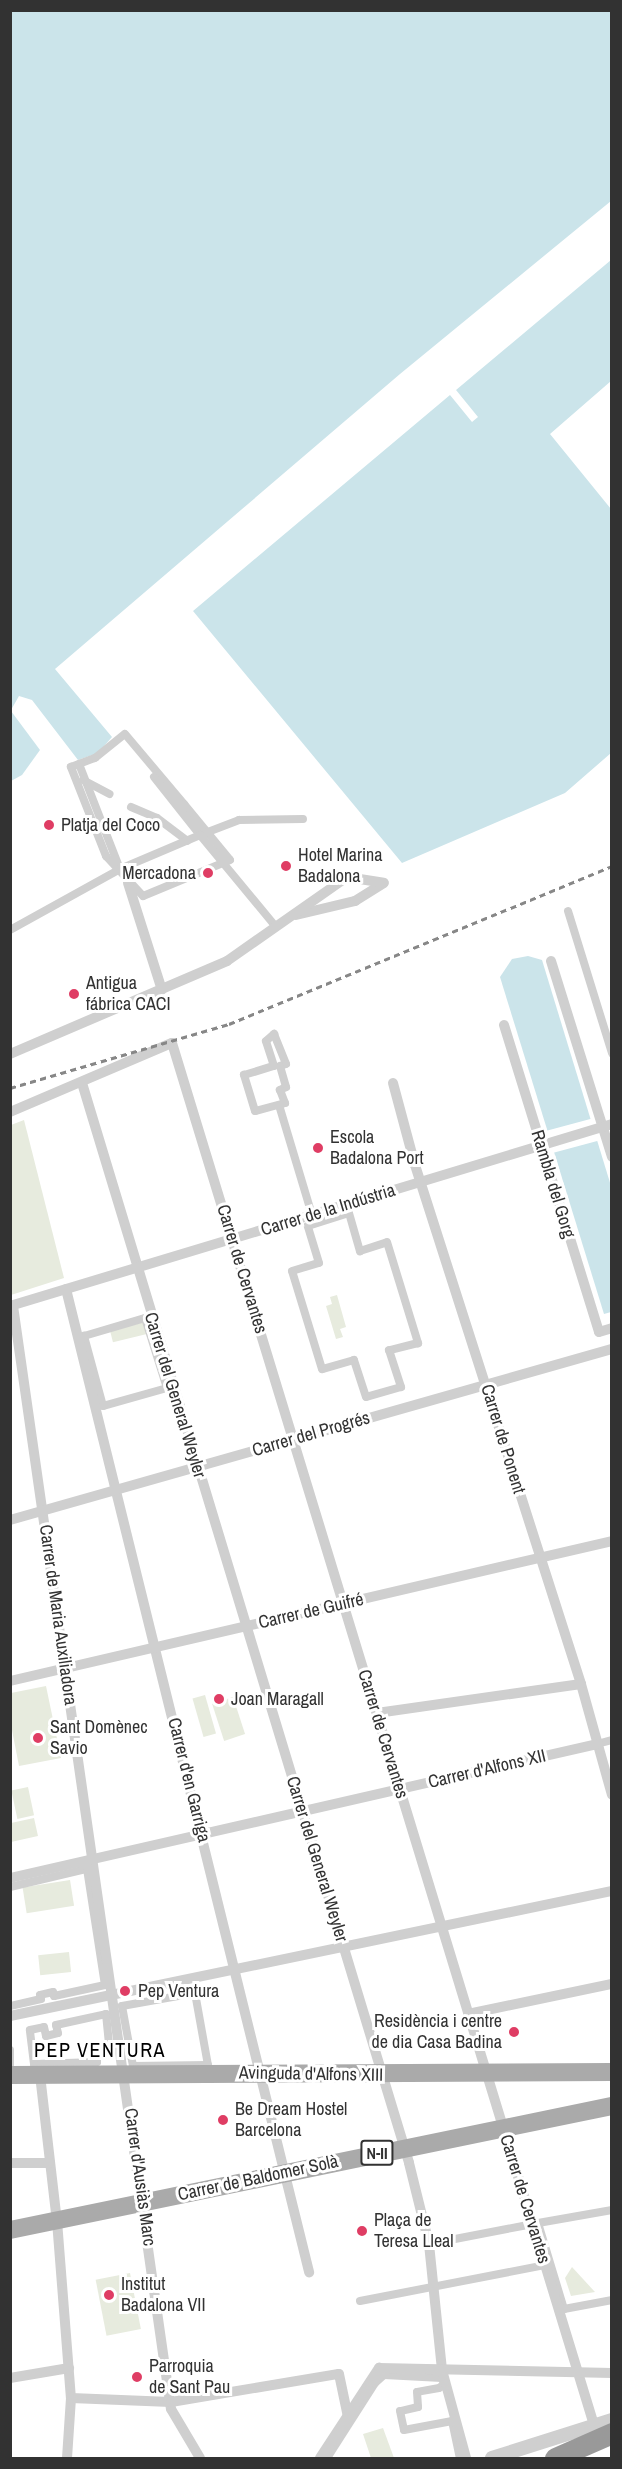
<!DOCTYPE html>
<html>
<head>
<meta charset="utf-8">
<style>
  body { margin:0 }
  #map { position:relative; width:622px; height:2469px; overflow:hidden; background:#fff; font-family:"Archivo Narrow",sans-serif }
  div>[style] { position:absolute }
  .green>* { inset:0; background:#e7ebde; transform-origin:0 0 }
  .water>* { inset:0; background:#cbe4ea }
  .pier>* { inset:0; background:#fff; transform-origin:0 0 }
  .pedestrian>* { height:8px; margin:-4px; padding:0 4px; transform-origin:4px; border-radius:4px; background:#cfcfcf }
  .minor>* { height:10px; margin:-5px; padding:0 5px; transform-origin:5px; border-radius:5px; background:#cfcfcf }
  .tertiary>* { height:14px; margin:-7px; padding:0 7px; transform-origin:7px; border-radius:7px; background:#cfcfcf }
  .primary>* { height:18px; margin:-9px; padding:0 9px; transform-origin:9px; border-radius:9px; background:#aaa }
  .motorway>* { height:21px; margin:-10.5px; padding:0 10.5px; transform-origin:10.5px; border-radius:10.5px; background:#999 }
  .rail>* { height:3px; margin-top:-1.5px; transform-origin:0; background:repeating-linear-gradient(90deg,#878787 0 6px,transparent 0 10.5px) }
  .dots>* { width:16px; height:16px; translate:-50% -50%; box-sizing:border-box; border:3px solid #fff; border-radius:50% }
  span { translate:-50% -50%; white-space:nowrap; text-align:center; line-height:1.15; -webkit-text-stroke:6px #fff; paint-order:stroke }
  .shield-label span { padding:2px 4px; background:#fff; border:2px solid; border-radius:4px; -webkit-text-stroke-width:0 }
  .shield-label { font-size:16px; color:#323232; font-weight:700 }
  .poi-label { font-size:18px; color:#323232 }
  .left { translate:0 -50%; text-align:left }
  .right { translate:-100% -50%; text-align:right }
  .street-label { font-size:18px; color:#323232 }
  .neighbourhood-label { font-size:20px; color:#000; letter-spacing:1.5px }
  .frame { position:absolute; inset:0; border:12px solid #323232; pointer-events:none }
</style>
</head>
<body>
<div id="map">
  <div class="green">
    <div style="clip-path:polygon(24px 1120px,64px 1278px,11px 1295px,11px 1125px)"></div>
    <div style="clip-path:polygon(337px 1295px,346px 1327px,340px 1329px,343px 1337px,336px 1339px,326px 1306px,332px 1304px,330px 1297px)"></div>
    <div style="left:145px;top:1322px;width:12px;height:36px;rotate:76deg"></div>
    <div style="clip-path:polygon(46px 1686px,61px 1758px,19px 1766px,11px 1725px,11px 1693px)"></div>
    <div style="left:205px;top:1695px;width:40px;height:13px;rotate:74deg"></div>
    <div style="left:233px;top:1697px;width:39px;height:22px;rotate:72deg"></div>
    <div style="left:28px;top:1787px;width:29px;height:17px;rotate:78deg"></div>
    <div style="clip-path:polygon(34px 1818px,38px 1836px,11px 1842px,11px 1823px)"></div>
    <div style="left:70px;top:1880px;width:26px;height:48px;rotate:81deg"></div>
    <div style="left:69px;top:1952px;width:20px;height:31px;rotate:84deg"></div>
    <div style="clip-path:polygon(572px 2267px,595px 2292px,571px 2296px,565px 2278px)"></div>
    <div style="left:130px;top:2273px;width:57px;height:35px;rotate:79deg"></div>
    <div style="clip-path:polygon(383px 2428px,394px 2458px,371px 2458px,363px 2434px)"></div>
  </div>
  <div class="water">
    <div style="clip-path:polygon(11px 11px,611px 11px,611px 201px,400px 374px,55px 669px,112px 737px,98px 753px,78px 760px,32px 700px,19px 696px,11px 710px)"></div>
    <div style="clip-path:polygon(611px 260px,611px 381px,550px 434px,611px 509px,611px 753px,565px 793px,402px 863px,193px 611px,450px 395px,472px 422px,478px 417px,456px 390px)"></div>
    <div style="clip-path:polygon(11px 711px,40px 750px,22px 775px,11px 781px)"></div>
    <div style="clip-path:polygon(528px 956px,542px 960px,611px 1186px,611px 1312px,604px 1314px,500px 977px,512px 959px)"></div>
  </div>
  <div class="pier">
    <div style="left:594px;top:1118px;width:23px;height:51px;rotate:75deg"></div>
  </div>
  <div class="pedestrian">
    <div style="left:125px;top:734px;width:92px;rotate:49.9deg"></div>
    <div style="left:184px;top:804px;width:72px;rotate:50.6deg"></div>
    <div style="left:230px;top:860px;width:94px;rotate:157.5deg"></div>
    <div style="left:143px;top:896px;width:54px;rotate:-132.8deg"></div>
    <div style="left:106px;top:856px;width:96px;rotate:-111.5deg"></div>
    <div style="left:71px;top:767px;width:26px;rotate:-21deg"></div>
    <div style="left:95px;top:758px;width:38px;rotate:-39deg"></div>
    <div style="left:79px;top:764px;width:107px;rotate:68.7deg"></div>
    <div style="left:154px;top:777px;width:74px;rotate:51.6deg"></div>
    <div style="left:200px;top:835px;width:42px;rotate:-21deg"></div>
    <div style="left:239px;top:820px;width:64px;rotate:-0.9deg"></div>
    <div style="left:83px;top:780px;width:30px;rotate:28deg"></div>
    <div style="left:131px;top:807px;width:28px;rotate:23deg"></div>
    <div style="left:157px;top:818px;width:38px;rotate:37deg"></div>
    <div style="left:568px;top:911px;width:149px;rotate:72.8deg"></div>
    <div style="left:10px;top:930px;width:126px;rotate:-29deg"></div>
    <div style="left:120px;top:869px;width:87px;rotate:-23deg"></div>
    <div style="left:200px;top:835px;width:119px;rotate:50.4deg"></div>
    <div style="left:274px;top:1034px;width:32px;rotate:68deg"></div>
    <div style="left:286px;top:1064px;width:6px;rotate:162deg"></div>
    <div style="left:280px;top:1066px;width:22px;rotate:74deg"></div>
    <div style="left:286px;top:1087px;width:7px;rotate:153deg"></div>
    <div style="left:280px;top:1090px;width:14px;rotate:69deg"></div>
    <div style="left:285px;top:1103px;width:31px;rotate:165deg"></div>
    <div style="left:255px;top:1111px;width:38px;rotate:-107deg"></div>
    <div style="left:244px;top:1075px;width:31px;rotate:-17deg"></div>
    <div style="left:274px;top:1066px;width:26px;rotate:-108deg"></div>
    <div style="left:266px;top:1041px;width:11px;rotate:-41deg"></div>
    <div style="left:279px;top:1105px;width:115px;rotate:73.3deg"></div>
    <div style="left:349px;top:1213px;width:40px;rotate:74deg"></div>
    <div style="left:360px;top:1251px;width:28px;rotate:-18deg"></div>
    <div style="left:387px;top:1242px;width:106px;rotate:72.9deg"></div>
    <div style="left:418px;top:1343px;width:30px;rotate:166deg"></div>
    <div style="left:389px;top:1350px;width:39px;rotate:72deg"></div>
    <div style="left:401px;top:1387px;width:36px;rotate:164deg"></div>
    <div style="left:366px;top:1397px;width:39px;rotate:-108deg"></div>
    <div style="left:354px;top:1360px;width:33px;rotate:164deg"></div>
    <div style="left:322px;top:1369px;width:102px;rotate:-107deg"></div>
    <div style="left:292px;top:1271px;width:28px;rotate:-17deg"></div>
    <div style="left:319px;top:1263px;width:39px;rotate:-107deg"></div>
    <div style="left:308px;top:1226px;width:43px;rotate:-17.6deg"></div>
    <div style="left:145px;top:1318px;width:73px;rotate:72.6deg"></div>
    <div style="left:167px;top:1388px;width:66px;rotate:164.3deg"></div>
    <div style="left:103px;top:1406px;width:73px;rotate:-105.2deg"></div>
    <div style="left:84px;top:1336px;width:64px;rotate:-16.4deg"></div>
    <div style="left:597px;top:1744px;width:16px;rotate:-15deg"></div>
    <div style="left:10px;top:1887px;width:79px;rotate:-13.2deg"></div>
    <div style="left:87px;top:1869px;width:117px;rotate:81.2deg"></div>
    <div style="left:105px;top:1985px;width:52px;rotate:167.8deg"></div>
    <div style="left:54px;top:1996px;width:4px;rotate:-104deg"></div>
    <div style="left:53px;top:1992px;width:13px;rotate:167deg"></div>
    <div style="left:40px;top:1995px;width:4px;rotate:76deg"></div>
    <div style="left:41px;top:1999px;width:32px;rotate:167deg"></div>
    <div style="left:195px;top:1993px;width:73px;rotate:79.8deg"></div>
    <div style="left:208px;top:2065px;width:75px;rotate:179.2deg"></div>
    <div style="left:133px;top:2066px;width:61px;rotate:-100.4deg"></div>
    <div style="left:122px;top:2006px;width:74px;rotate:-10.1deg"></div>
    <div style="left:106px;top:2014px;width:40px;rotate:84.3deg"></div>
    <div style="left:110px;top:2054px;width:13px;rotate:176deg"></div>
    <div style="left:97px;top:2055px;width:7px;rotate:90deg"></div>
    <div style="left:97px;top:2062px;width:63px;rotate:178.2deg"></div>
    <div style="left:34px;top:2064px;width:34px;rotate:-97deg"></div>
    <div style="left:30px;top:2030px;width:14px;rotate:-12deg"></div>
    <div style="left:44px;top:2027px;width:9px;rotate:77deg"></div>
    <div style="left:46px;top:2036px;width:12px;rotate:-14deg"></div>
    <div style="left:58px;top:2033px;width:8px;rotate:-104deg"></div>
    <div style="left:56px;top:2025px;width:51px;rotate:-12.4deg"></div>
    <div style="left:10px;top:2050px;width:15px;rotate:90deg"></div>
    <div style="left:612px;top:2210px;width:75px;rotate:170deg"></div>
    <div style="left:538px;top:2223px;width:90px;rotate:73.2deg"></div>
    <div style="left:564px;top:2309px;width:49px;rotate:-10.6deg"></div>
    <div style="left:429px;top:2244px;width:106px;rotate:-10.9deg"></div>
    <div style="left:360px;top:2301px;width:188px;rotate:-11deg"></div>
    <div style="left:327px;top:2458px;width:89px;rotate:-57.4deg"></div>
    <div style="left:375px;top:2383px;width:12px;rotate:-42deg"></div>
    <div style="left:384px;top:2375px;width:58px;rotate:3deg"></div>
    <div style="left:442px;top:2378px;width:6px;rotate:72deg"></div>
    <div style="left:444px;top:2384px;width:6px;rotate:141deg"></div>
    <div style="left:439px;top:2388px;width:22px;rotate:170deg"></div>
    <div style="left:417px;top:2392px;width:15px;rotate:86deg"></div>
    <div style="left:418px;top:2407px;width:18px;rotate:167deg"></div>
    <div style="left:400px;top:2411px;width:19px;rotate:78deg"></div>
    <div style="left:404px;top:2430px;width:49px;rotate:-10.6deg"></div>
    <div style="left:452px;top:2421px;width:38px;rotate:78deg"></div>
  </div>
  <div class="minor">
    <div style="left:128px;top:883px;width:112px;rotate:72.4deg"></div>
    <div style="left:296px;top:915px;width:61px;rotate:-13.3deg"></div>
    <div style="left:355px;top:901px;width:34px;rotate:-32deg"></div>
    <div style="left:551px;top:961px;width:205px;rotate:72.7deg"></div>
    <div style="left:504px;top:1025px;width:321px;rotate:72.8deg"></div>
    <div style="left:599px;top:1332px;width:14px;rotate:-17deg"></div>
    <div style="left:10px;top:1054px;width:236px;rotate:-23.2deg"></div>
    <div style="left:227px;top:961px;width:146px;rotate:-35deg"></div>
    <div style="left:347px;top:877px;width:37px;rotate:9deg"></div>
    <div style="left:82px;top:1083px;width:1128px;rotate:73.15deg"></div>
    <div style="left:409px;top:2163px;width:83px;rotate:76.1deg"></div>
    <div style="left:429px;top:2244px;width:127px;rotate:84.1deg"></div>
    <div style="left:442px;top:2370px;width:91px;rotate:74.7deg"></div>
    <div style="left:393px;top:1083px;width:85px;rotate:75deg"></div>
    <div style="left:415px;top:1165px;width:545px;rotate:72.26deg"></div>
    <div style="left:581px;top:1684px;width:115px;rotate:74.4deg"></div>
    <div style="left:10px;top:1112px;width:176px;rotate:-23.1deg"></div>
    <div style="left:172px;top:1043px;width:1445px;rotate:73.02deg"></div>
    <div style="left:66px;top:1289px;width:1013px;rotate:76.11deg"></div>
    <div style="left:10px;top:1306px;width:629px;rotate:-16.82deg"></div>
    <div style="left:13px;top:1306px;width:1114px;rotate:81.85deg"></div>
    <div style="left:171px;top:2409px;width:57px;rotate:59.4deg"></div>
    <div style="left:10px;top:1520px;width:626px;rotate:-15.86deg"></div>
    <div style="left:10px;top:1681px;width:618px;rotate:-13.09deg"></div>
    <div style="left:377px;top:1713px;width:206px;rotate:-8.1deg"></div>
    <div style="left:10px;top:1878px;width:602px;rotate:-12.86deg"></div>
    <div style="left:468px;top:2014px;width:147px;rotate:-11.8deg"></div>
    <div style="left:10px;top:2016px;width:615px;rotate:-11.73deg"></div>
    <div style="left:40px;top:2075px;width:147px;rotate:83.4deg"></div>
    <div style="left:57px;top:2221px;width:178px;rotate:85.5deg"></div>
    <div style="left:71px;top:2398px;width:60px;rotate:93.8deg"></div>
    <div style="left:10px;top:2163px;width:40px"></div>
    <div style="left:10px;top:2378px;width:60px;rotate:-9.6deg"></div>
    <div style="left:71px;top:2398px;width:100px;rotate:2.3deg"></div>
    <div style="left:171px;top:2402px;width:170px;rotate:-9.5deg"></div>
    <div style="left:339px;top:2374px;width:44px;rotate:78.2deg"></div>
    <div style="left:320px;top:2458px;width:108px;rotate:-56.8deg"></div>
    <div style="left:379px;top:2368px;width:233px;rotate:1.2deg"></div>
  </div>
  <div class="tertiary">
    <div style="left:492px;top:2458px;width:126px;rotate:-17.6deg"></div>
  </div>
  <div class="primary">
    <div style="left:10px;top:2075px;width:602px;rotate:-0.29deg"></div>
    <div style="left:10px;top:2230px;width:615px;rotate:-11.64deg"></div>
  </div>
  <div class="motorway">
    <div style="left:555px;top:2458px;width:62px;rotate:-23.7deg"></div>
  </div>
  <div class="rail">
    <div style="left:10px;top:1088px;width:228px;rotate:-16.3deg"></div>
    <div style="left:229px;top:1024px;width:414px;rotate:-22.4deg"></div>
  </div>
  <div class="dots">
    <div style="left:49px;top:825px;background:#df3d64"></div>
    <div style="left:286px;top:866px;background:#df3d64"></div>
    <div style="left:208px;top:873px;background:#df3d64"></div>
    <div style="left:74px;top:994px;background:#df3d64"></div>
    <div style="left:318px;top:1148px;background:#df3d64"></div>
    <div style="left:219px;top:1699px;background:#df3d64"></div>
    <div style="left:38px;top:1738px;background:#df3d64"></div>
    <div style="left:125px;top:1991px;background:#df3d64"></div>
    <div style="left:514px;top:2032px;background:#df3d64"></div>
    <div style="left:223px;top:2120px;background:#df3d64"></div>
    <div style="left:362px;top:2231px;background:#df3d64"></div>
    <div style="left:109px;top:2295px;background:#df3d64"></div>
    <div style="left:137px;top:2377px;background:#df3d64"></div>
  </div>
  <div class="shield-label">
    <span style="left:377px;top:2153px">N-II</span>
  </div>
  <div class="poi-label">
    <span class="left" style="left:61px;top:825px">Platja del Coco</span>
    <span class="left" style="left:298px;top:866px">Hotel Marina<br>Badalona</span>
    <span class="right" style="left:196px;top:873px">Mercadona</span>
    <span class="left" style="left:86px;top:994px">Antigua<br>fábrica CACI</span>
    <span class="left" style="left:330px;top:1148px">Escola<br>Badalona Port</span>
    <span class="left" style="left:231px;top:1699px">Joan Maragall</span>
    <span class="left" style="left:50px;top:1738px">Sant Domènec<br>Savio</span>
    <span class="left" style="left:138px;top:1991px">Pep Ventura</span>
    <span class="right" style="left:502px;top:2032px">Residència i centre<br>de dia Casa Badina</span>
    <span class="left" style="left:235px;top:2120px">Be Dream Hostel<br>Barcelona</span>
    <span class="left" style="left:374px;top:2231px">Plaça de<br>Teresa Lleal</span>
    <span class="left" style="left:121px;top:2295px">Institut<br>Badalona VII</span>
    <span class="left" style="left:149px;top:2377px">Parroquia<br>de Sant Pau</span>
  </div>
  <div class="street-label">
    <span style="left:553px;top:1184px;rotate:73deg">Rambla del Gorg</span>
    <span style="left:328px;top:1210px;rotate:-17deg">Carrer de la Indústria</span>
    <span style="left:242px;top:1269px;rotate:73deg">Carrer de Cervantes</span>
    <span style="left:175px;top:1395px;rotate:73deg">Carrer del General Weyler</span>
    <span style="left:311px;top:1434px;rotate:-16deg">Carrer del Progrés</span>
    <span style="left:503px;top:1439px;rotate:73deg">Carrer de Ponent</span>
    <span style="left:311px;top:1611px;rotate:-13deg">Carrer de Guifré</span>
    <span style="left:58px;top:1615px;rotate:82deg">Carrer de Maria Auxiliadora</span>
    <span style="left:383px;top:1734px;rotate:73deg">Carrer de Cervantes</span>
    <span style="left:487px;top:1769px;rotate:-13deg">Carrer d'Alfons XII</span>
    <span style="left:189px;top:1780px;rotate:76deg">Carrer d'en Garriga</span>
    <span style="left:317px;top:1859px;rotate:73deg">Carrer del General Weyler</span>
    <span style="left:311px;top:2074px;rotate:1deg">Avinguda d'Alfons XIII</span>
    <span style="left:140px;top:2177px;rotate:82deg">Carrer d'Ausiàs Marc</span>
    <span style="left:258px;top:2178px;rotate:-12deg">Carrer de Baldomer Solà</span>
    <span style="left:525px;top:2199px;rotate:73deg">Carrer de Cervantes</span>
  </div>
  <div class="neighbourhood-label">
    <span style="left:100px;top:2049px">PEP VENTURA</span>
  </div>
  <div class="frame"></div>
</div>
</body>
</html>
